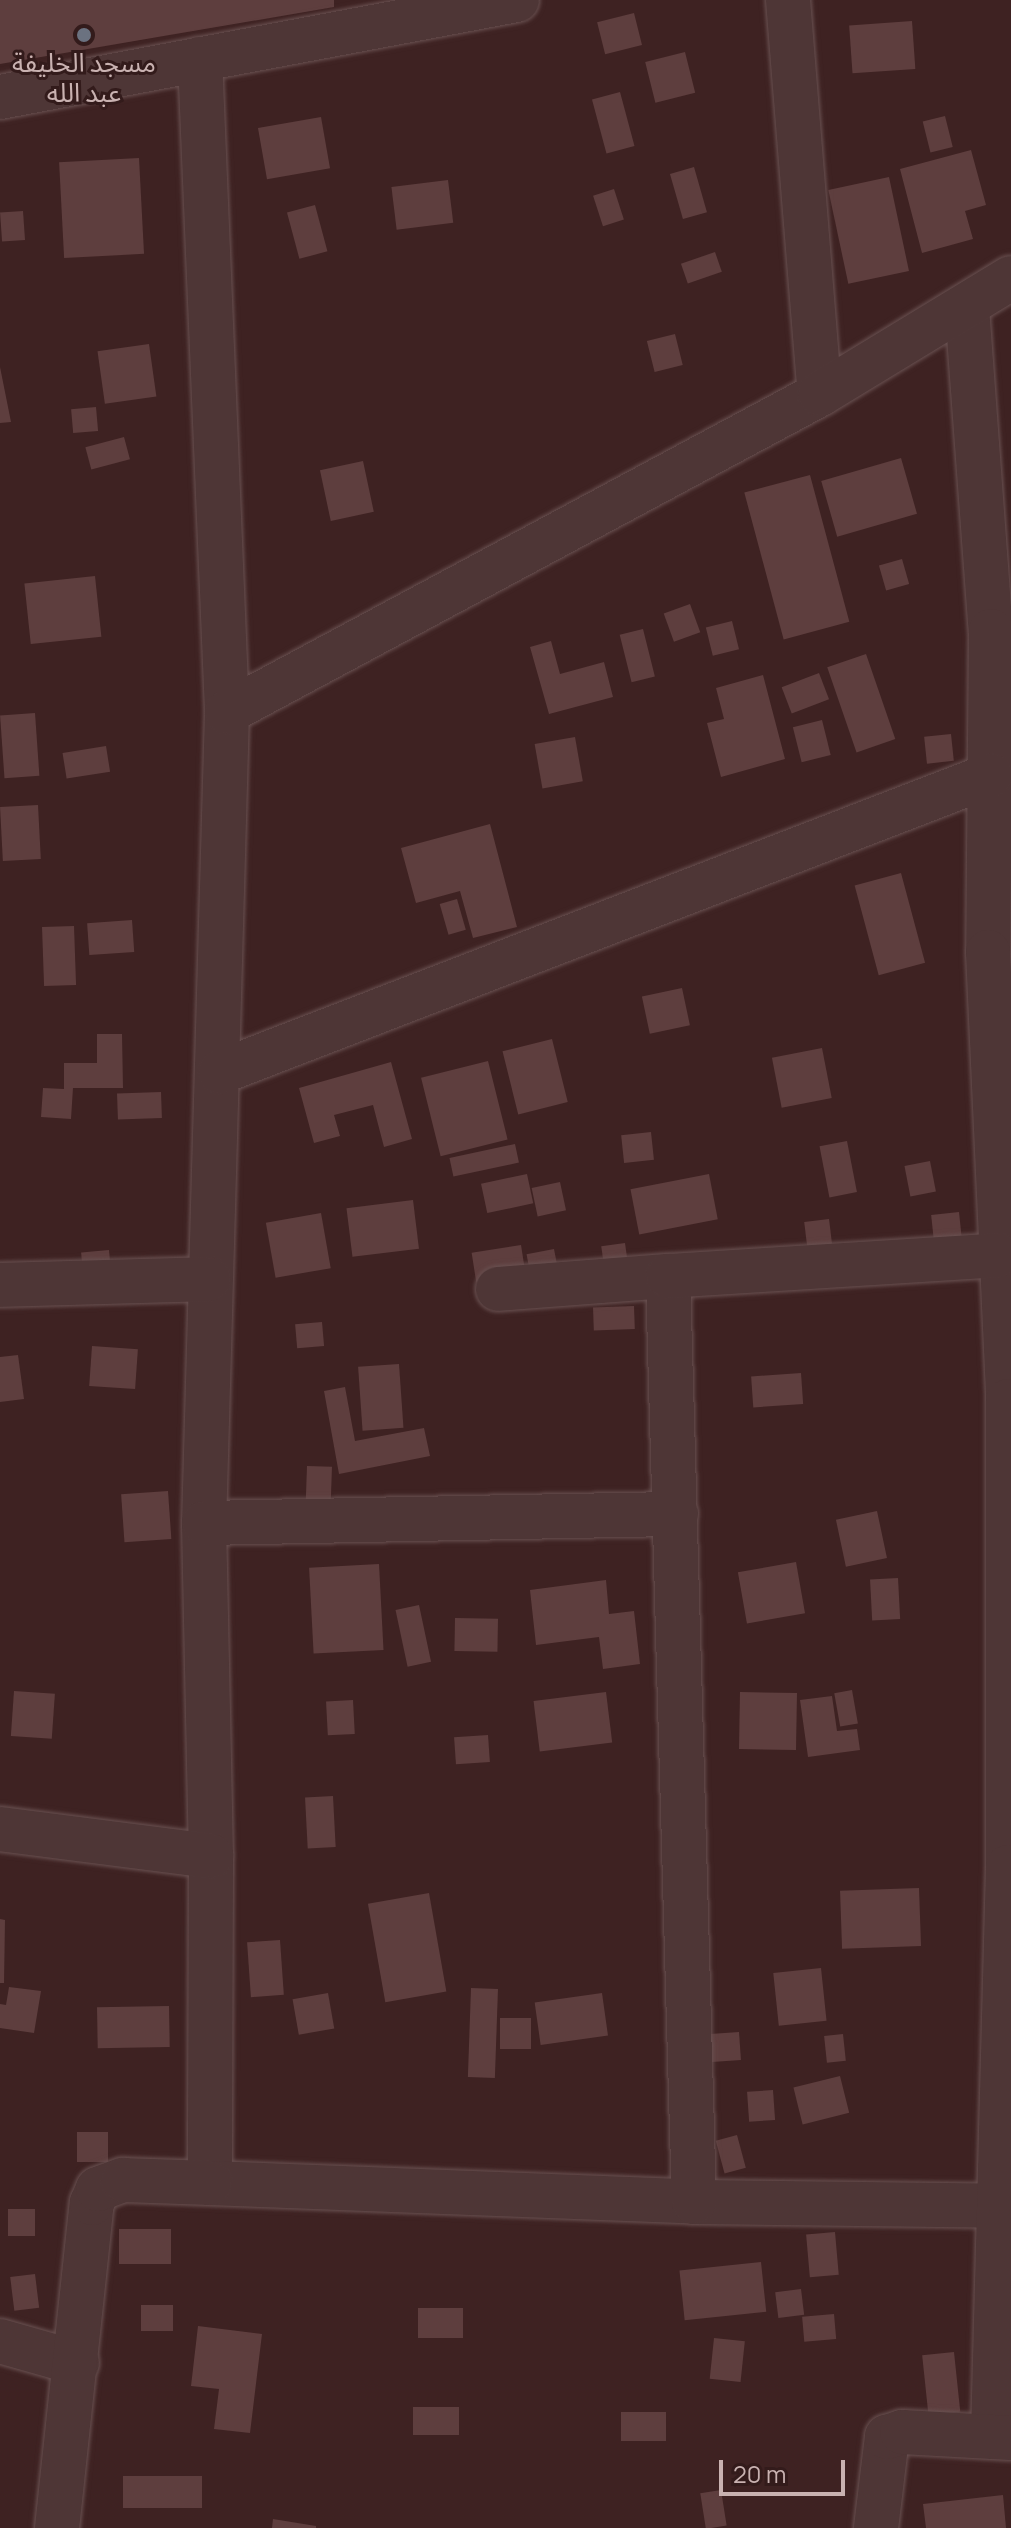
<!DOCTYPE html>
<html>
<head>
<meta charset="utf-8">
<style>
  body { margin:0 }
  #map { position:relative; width:1011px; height:2528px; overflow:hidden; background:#3e2222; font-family:Manrope,"Noto Sans Arabic",sans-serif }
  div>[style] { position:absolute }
  .building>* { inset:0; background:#5e3e3e; transform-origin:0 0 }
  .roads { filter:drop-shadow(0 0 2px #695151) drop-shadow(0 0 2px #695151) }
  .minor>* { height:44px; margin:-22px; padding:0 22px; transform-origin:22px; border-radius:22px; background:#4e3636 }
  .dots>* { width:22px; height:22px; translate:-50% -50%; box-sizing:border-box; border:4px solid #331b1b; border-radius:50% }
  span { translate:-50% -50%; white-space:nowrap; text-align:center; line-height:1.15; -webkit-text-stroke:6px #331b1b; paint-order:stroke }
  .poi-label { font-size:26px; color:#c9b2b1 }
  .scale { position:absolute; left:719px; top:2460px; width:126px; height:36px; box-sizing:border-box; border:4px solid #c9b2b1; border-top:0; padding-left:10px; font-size:24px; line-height:28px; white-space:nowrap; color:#c9b2b1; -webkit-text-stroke:6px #331b1b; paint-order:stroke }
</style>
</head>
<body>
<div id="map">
  <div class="building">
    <div style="clip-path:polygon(0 0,334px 0,334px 7px,0 64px)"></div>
    <div style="left:634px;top:13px;width:33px;height:38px;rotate:76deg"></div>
    <div style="left:912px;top:21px;width:48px;height:63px;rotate:86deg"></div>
    <div style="left:685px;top:52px;width:42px;height:41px;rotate:76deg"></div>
    <div style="left:620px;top:92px;width:56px;height:29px;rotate:75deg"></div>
    <div style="left:945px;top:116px;width:32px;height:23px;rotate:76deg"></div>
    <div style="left:321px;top:117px;width:52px;height:64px;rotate:80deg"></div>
    <div style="clip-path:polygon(971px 150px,986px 205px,965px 211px,973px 239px,922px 253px,900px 169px)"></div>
    <div style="left:139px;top:158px;width:96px;height:80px;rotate:87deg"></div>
    <div style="left:694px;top:167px;width:47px;height:25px;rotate:74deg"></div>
    <div style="left:889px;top:177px;width:96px;height:62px;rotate:78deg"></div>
    <div style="left:448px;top:180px;width:43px;height:57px;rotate:83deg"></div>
    <div style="left:614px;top:189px;width:32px;height:22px;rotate:72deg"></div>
    <div style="left:315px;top:205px;width:48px;height:29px;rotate:75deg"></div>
    <div style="left:23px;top:211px;width:29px;height:23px;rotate:86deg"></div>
    <div style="left:715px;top:252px;width:21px;height:36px;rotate:71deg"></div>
    <div style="left:675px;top:334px;width:32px;height:29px;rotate:76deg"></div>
    <div style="left:149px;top:344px;width:53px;height:52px;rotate:82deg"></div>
    <div style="clip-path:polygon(0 367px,11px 422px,0 423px)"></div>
    <div style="left:96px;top:407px;width:24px;height:25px;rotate:85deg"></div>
    <div style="left:124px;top:437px;width:23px;height:40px;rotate:75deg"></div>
    <div style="left:901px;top:458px;width:58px;height:83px;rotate:74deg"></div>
    <div style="left:363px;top:461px;width:52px;height:44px;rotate:78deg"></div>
    <div style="left:810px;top:475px;width:152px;height:68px;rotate:75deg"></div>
    <div style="left:902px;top:559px;width:26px;height:24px;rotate:74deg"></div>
    <div style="left:95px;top:576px;width:61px;height:71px;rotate:84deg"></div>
    <div style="left:690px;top:604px;width:30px;height:28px;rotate:70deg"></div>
    <div style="left:732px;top:621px;width:29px;height:27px;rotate:76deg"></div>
    <div style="left:643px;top:629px;width:49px;height:24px;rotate:76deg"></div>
    <div style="clip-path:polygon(551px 641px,560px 674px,604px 662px,613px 697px,549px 714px,530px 647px)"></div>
    <div style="left:866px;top:654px;width:90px;height:41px;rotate:71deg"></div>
    <div style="left:819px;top:673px;width:28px;height:40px;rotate:69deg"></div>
    <div style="clip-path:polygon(763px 675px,785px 759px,721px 777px,707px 723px,724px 719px,716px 688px)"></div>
    <div style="left:35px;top:713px;width:63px;height:35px;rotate:86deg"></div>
    <div style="left:822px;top:720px;width:36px;height:30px;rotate:76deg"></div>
    <div style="left:951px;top:734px;width:27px;height:27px;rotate:84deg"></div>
    <div style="left:575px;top:737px;width:45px;height:41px;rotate:80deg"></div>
    <div style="left:106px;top:746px;width:26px;height:44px;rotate:81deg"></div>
    <div style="left:38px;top:805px;width:54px;height:38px;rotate:87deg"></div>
    <div style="clip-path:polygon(490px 824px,517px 927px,473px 938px,460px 891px,416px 903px,401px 848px)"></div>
    <div style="left:901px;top:873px;width:93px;height:48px;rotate:75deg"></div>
    <div style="left:457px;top:899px;width:32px;height:18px;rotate:74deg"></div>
    <div style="left:132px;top:920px;width:32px;height:45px;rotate:86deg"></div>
    <div style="left:74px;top:926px;width:59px;height:32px;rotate:88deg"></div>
    <div style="left:682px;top:988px;width:38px;height:41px;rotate:78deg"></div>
    <div style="clip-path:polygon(97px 1034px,122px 1034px,123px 1088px,73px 1088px,71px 1119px,41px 1117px,43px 1088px,64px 1089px,64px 1063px,97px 1063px)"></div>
    <div style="left:552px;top:1039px;width:65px;height:51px;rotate:76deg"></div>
    <div style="left:822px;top:1048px;width:51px;height:51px;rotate:79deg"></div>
    <div style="left:488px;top:1061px;width:81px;height:69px;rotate:76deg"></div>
    <div style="clip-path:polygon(391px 1062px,412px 1139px,384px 1147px,373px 1105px,334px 1115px,340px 1136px,314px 1143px,299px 1088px)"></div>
    <div style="left:161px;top:1092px;width:26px;height:44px;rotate:88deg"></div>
    <div style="left:651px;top:1132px;width:28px;height:30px;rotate:84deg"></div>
    <div style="left:847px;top:1141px;width:52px;height:28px;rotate:79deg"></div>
    <div style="left:515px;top:1144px;width:19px;height:67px;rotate:78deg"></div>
    <div style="left:930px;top:1161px;width:31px;height:26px;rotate:79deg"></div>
    <div style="left:527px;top:1174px;width:30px;height:47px;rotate:78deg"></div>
    <div style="left:709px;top:1174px;width:46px;height:80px;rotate:79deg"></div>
    <div style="left:560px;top:1182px;width:29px;height:29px;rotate:78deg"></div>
    <div style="left:413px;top:1200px;width:49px;height:67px;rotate:83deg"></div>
    <div style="left:959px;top:1212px;width:27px;height:28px;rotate:84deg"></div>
    <div style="left:321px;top:1213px;width:56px;height:56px;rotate:80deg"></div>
    <div style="left:829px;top:1219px;width:31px;height:25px;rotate:83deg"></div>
    <div style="left:625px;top:1243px;width:27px;height:24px;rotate:82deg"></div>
    <div style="left:521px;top:1245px;width:30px;height:50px;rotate:81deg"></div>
    <div style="left:554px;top:1249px;width:25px;height:28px;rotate:79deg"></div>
    <div style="left:109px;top:1250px;width:21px;height:28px;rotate:85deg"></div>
    <div style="left:634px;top:1306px;width:23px;height:41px;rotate:88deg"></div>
    <div style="left:322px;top:1322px;width:24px;height:27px;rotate:85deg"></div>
    <div style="left:92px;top:1346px;width:46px;height:40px;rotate:4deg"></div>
    <div style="clip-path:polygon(18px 1355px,24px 1399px,0 1402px,0 1357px)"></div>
    <div style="left:399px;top:1364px;width:64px;height:41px;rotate:86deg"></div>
    <div style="left:801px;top:1373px;width:31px;height:50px;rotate:86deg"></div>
    <div style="clip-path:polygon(345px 1387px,355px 1441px,424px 1428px,430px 1456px,339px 1474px,324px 1391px)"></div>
    <div style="left:307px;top:1466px;width:25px;height:38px;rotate:2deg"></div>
    <div style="left:168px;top:1491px;width:48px;height:47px;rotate:86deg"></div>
    <div style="left:877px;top:1511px;width:48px;height:42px;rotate:78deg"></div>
    <div style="left:796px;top:1562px;width:52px;height:59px;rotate:80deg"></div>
    <div style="left:379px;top:1564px;width:86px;height:70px;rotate:87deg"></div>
    <div style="left:898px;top:1578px;width:41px;height:28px;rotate:87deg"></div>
    <div style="clip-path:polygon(606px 1580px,609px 1614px,634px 1611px,640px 1664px,603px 1669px,599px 1637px,536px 1645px,530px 1590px)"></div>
    <div style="left:419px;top:1605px;width:58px;height:24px;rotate:78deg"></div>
    <div style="left:455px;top:1618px;width:43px;height:33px;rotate:1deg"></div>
    <div style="left:852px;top:1690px;width:34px;height:18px;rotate:80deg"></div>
    <div style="left:14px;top:1691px;width:41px;height:45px;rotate:4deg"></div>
    <div style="left:606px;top:1692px;width:51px;height:73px;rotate:83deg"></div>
    <div style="left:740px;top:1692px;width:57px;height:57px;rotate:1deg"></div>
    <div style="clip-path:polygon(832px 1696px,837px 1731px,857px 1729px,860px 1750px,808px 1757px,800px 1700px)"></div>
    <div style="left:353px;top:1700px;width:34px;height:27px;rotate:87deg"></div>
    <div style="left:488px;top:1735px;width:27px;height:34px;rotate:86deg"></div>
    <div style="left:333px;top:1796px;width:51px;height:28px;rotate:87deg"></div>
    <div style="left:919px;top:1888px;width:58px;height:79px;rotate:88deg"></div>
    <div style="left:429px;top:1893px;width:100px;height:62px;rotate:80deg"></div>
    <div style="clip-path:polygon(0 1919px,5px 1920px,4px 1983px,0 1983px)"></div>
    <div style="left:280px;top:1940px;width:55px;height:33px;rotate:86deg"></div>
    <div style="left:821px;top:1968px;width:53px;height:48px;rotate:84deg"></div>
    <div style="clip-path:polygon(9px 1987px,41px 1991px,34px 2033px,0 2028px,0 2004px,6px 2005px)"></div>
    <div style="left:471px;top:1988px;width:27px;height:89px;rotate:2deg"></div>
    <div style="left:328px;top:1993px;width:36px;height:36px;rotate:80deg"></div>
    <div style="left:602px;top:1993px;width:43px;height:68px;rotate:82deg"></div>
    <div style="left:169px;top:2006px;width:41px;height:72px;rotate:89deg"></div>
    <div style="left:500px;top:2018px;width:31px;height:31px"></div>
    <div style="left:739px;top:2032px;width:28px;height:29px;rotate:86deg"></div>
    <div style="left:843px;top:2034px;width:27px;height:19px;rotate:84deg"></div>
    <div style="left:840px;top:2076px;width:38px;height:48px;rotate:76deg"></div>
    <div style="left:773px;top:2090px;width:30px;height:26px;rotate:86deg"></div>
    <div style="left:77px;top:2132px;width:31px;height:30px"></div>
    <div style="left:737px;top:2135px;width:34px;height:22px;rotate:75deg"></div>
    <div style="left:35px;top:2209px;width:27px;height:27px;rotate:90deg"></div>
    <div style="left:119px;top:2229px;width:52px;height:35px"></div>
    <div style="left:835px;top:2232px;width:43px;height:29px;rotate:85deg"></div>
    <div style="left:761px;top:2262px;width:50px;height:82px;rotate:84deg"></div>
    <div style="left:35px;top:2274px;width:34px;height:25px;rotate:83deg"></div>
    <div style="left:801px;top:2289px;width:26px;height:26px;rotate:83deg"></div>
    <div style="left:173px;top:2305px;width:26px;height:32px;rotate:90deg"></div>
    <div style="left:418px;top:2308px;width:45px;height:30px"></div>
    <div style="left:834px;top:2314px;width:25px;height:32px;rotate:85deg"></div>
    <div style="clip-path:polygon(198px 2326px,262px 2334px,250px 2433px,214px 2429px,219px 2389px,191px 2386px)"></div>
    <div style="left:714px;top:2338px;width:31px;height:41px;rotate:6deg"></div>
    <div style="left:954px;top:2352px;width:60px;height:32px;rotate:84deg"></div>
    <div style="left:459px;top:2407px;width:28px;height:46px;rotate:90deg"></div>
    <div style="left:666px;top:2412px;width:29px;height:45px;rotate:90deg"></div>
    <div style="left:123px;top:2476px;width:79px;height:32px"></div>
    <div style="left:721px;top:2490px;width:36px;height:21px;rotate:81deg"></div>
    <div style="clip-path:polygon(1003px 2495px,1006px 2528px,926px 2528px,923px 2504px)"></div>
    <div style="clip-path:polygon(273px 2519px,316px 2526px,316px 2528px,272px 2528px)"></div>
  </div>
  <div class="roads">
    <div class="minor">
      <div style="left:788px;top:0;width:395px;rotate:85.4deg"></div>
      <div style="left:200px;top:59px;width:654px;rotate:87.63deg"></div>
      <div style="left:227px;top:712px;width:811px;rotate:91.62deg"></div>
      <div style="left:204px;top:1523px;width:333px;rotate:88.8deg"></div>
      <div style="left:211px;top:1856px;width:327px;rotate:90.2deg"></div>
      <div style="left:210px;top:2183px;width:484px;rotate:2.2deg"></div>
      <div style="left:694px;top:2202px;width:309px;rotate:0.7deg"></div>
      <div style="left:0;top:97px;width:526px;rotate:-10.63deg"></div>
      <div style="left:967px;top:308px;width:324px;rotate:85.8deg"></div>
      <div style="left:991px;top:631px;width:321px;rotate:90.5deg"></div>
      <div style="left:988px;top:952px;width:449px;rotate:87.4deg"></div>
      <div style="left:1008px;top:1401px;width:466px;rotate:90deg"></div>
      <div style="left:1008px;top:1867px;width:570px;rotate:91.51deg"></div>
      <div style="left:227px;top:712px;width:673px;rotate:-28.2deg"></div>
      <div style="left:820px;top:394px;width:223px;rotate:-31.3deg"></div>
      <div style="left:220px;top:1072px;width:826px;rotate:-21.07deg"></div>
      <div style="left:0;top:1285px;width:209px;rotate:-1.6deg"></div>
      <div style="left:498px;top:1289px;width:170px;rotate:-4.4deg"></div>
      <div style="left:204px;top:1523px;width:472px;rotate:-1.1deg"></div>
      <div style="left:0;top:1829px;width:213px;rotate:7.3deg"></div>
      <div style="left:694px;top:2202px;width:926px;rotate:-91.61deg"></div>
      <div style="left:668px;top:1276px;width:331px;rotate:-3.6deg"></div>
      <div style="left:0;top:2341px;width:80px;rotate:15.9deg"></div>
      <div style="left:57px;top:2528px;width:327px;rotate:-83.9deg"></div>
      <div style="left:92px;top:2203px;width:15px;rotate:-67deg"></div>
      <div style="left:98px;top:2189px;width:27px;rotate:-20deg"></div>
      <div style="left:123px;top:2180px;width:87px;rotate:2deg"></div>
      <div style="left:876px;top:2528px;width:92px;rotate:-83.1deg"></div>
      <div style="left:887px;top:2437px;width:16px;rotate:-18deg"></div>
      <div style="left:902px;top:2432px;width:109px;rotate:3.2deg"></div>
    </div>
  </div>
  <div class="dots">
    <div style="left:84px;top:35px;background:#6b7280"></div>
  </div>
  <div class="poi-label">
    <span style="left:84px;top:78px">مسجد الخليفة<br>عبد الله</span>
  </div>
  <div class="scale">20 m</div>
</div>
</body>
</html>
